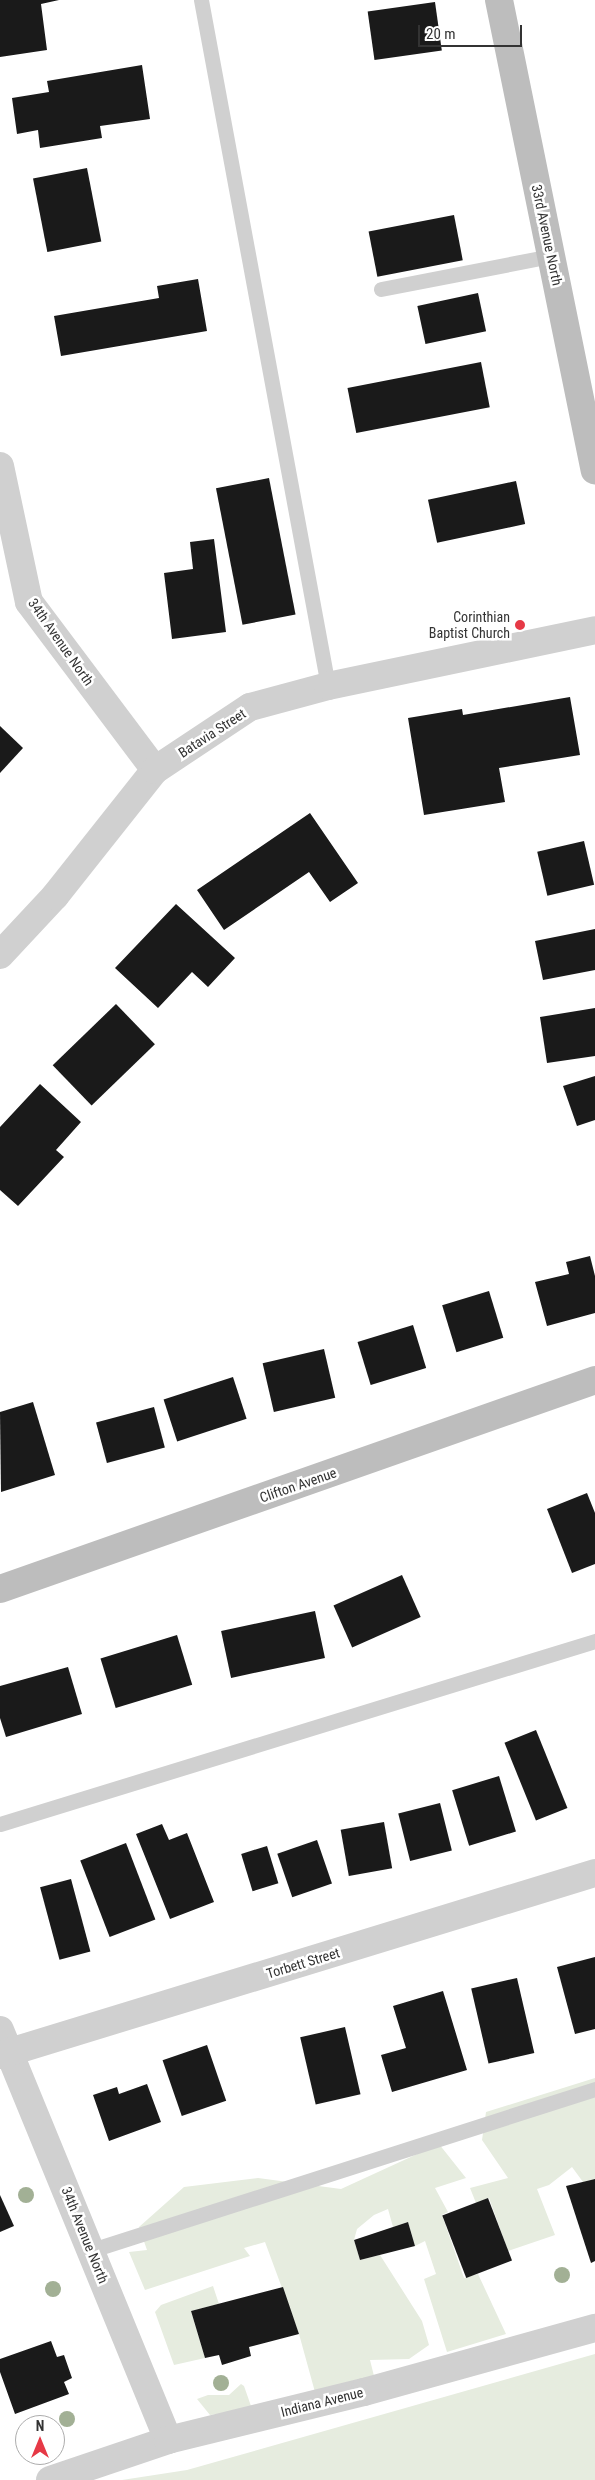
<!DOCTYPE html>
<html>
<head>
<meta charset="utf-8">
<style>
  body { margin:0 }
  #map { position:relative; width:595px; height:2480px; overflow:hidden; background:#fff; font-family:"Roboto Condensed",sans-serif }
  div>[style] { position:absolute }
  .green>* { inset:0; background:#e6ecdf }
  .building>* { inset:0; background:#1a1a1a; transform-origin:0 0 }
  .lane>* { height:15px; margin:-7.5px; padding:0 7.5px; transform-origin:7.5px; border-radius:7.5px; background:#d0d0d0 }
  .street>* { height:28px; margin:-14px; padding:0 14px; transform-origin:14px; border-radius:14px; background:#d0d0d0 }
  .secondary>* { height:28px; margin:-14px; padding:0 14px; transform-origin:14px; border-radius:14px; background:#bdbdbd }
  .trees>* { width:16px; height:16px; margin:-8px; border-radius:50%; background:#a2b095 }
  .dots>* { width:14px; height:14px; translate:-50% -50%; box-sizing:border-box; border:2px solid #fff; border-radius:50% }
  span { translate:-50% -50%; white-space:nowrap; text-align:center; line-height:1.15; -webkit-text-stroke:5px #fff; paint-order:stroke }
  .street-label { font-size:14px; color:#333 }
  .poi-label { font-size:14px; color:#333 }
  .right { translate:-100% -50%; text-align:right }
  .north { position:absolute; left:15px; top:2415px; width:50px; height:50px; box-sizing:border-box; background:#fff; border:1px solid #adadad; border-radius:50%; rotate:0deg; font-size:14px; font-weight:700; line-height:20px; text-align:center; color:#333 }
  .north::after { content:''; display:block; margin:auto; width:18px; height:22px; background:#e63946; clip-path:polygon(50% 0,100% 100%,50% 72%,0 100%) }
  .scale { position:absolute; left:418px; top:25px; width:104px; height:22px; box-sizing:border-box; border:2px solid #333; border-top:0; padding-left:6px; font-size:15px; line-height:18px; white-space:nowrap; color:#333; -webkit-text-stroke:4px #fff; paint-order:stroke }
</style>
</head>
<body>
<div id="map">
  <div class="green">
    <div style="clip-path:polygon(595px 2078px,595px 2179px,583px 2182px,572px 2167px,549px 2185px,537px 2189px,555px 2235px,508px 2251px,489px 2198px,476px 2203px,470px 2188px,508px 2178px,482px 2140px,486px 2112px)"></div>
    <div style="clip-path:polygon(439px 2144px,466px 2178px,435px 2188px,448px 2212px,442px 2215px,464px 2278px,478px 2274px,506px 2334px,447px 2352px,424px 2279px,436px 2274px,425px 2241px,415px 2246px,408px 2222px,393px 2227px,388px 2209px,374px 2215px,357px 2229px,354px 2240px,360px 2260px,380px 2255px,422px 2321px,429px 2345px,409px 2359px,370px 2360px,377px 2388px,318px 2403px,299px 2334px,265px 2242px,244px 2248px,250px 2256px,145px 2290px,129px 2252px,147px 2250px,139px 2227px,184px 2187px,258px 2178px,341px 2189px)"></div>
    <div style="clip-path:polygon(213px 2286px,219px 2304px,191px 2311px,205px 2358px,174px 2365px,155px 2312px,161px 2305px)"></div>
    <div style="clip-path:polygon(595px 2354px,595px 2480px,122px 2480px,187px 2470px)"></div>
    <div style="clip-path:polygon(241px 2384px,244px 2386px,251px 2406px,236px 2412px,210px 2415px,197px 2399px,208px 2395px,229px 2395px)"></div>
  </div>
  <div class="building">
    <div style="clip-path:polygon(0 0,59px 0,41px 4px,47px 50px,0 57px)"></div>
    <div style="left:435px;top:2px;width:49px;height:68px;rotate:82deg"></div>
    <div style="clip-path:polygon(142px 65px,150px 119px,100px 126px,102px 138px,40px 148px,38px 130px,17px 134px,12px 98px,49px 92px,47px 81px)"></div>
    <div style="left:87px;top:168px;width:75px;height:55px;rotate:79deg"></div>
    <div style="left:454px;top:215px;width:46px;height:87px;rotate:79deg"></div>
    <div style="clip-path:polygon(198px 279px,207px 331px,61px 356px,54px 316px,159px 298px,157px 286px)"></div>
    <div style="left:478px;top:293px;width:39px;height:62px;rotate:78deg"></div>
    <div style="left:481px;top:362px;width:46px;height:136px;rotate:79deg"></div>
    <div style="left:269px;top:478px;width:139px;height:54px;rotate:79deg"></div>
    <div style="left:516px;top:481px;width:44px;height:90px;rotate:78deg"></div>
    <div style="clip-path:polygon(214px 539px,226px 632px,172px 639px,164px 573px,193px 569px,190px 542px)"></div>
    <div style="clip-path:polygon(570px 697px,580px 755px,499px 768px,505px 802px,424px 815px,408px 718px,462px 709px,463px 715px)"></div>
    <div style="clip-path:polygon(0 726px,23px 748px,0 773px)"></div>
    <div style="clip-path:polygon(310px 813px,358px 883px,330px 902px,309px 872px,224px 930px,197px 890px)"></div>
    <div style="left:584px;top:841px;width:45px;height:48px;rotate:77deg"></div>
    <div style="clip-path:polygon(176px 904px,235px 958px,208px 987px,192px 972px,158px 1008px,115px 968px)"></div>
    <div style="clip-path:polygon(595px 929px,595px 970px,543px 980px,535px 941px)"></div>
    <div style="left:116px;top:1004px;width:56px;height:88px;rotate:46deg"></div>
    <div style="clip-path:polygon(595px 1008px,595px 1056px,547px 1063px,540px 1017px)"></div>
    <div style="clip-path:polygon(595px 1076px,595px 1120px,577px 1126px,563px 1086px)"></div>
    <div style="clip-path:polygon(40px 1084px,81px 1122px,56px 1150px,64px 1157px,18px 1206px,0 1190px,0 1127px)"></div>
    <div style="clip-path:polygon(590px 1256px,595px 1276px,595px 1313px,547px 1326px,535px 1282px,569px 1274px,566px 1262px)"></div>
    <div style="left:489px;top:1291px;width:49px;height:49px;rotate:73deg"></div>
    <div style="left:413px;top:1325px;width:45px;height:58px;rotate:73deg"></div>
    <div style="left:324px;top:1349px;width:50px;height:63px;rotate:77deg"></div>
    <div style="left:233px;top:1377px;width:44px;height:73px;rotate:72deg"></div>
    <div style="clip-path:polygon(33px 1402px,55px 1475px,1px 1492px,0 1412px)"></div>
    <div style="left:154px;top:1407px;width:42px;height:60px;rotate:75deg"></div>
    <div style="clip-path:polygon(587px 1493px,595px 1513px,595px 1564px,572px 1573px,547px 1509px)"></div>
    <div style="left:402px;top:1575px;width:46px;height:75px;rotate:66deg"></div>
    <div style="left:315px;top:1611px;width:48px;height:96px;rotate:78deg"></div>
    <div style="left:177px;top:1635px;width:52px;height:80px;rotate:73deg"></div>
    <div style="clip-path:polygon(68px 1667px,82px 1714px,6px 1737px,0 1718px,0 1686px)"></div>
    <div style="left:536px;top:1730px;width:84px;height:34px;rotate:68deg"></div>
    <div style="left:499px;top:1776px;width:58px;height:49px;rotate:73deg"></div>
    <div style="left:440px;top:1803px;width:49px;height:43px;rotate:76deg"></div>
    <div style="left:384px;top:1822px;width:47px;height:44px;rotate:80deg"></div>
    <div style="clip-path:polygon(162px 1824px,169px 1840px,187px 1833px,214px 1902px,170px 1919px,136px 1834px)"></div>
    <div style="left:317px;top:1840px;width:46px;height:42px;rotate:71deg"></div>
    <div style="left:126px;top:1843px;width:82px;height:49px;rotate:69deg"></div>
    <div style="left:267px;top:1846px;width:39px;height:27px;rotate:73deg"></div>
    <div style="left:71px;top:1879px;width:75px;height:32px;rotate:75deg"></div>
    <div style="clip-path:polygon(595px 1957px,595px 2029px,575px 2034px,557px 1967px)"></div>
    <div style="left:517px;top:1978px;width:77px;height:47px;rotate:77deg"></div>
    <div style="clip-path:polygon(443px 1991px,467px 2070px,392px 2092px,381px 2055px,406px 2048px,393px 2006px)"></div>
    <div style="left:345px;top:2027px;width:69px;height:46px;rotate:77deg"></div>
    <div style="left:207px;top:2045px;width:59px;height:47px;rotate:71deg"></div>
    <div style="clip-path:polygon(147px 2084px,161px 2122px,109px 2141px,93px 2095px,117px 2087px,119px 2094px)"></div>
    <div style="clip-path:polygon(595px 2179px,595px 2261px,591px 2263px,566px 2186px)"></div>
    <div style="clip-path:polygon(0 2195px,14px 2226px,0 2232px)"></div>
    <div style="left:488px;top:2198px;width:67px;height:49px;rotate:69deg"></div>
    <div style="clip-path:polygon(408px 2222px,415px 2246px,360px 2260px,354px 2240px)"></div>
    <div style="clip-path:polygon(283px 2287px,299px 2334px,249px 2347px,251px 2356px,222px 2365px,219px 2355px,205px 2358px,191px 2311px)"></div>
    <div style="clip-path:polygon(51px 2341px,57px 2357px,64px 2355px,72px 2378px,64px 2382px,69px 2394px,15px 2414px,0 2372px,0 2359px)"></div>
  </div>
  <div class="lane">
    <div style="left:201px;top:0;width:698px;rotate:79.51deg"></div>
    <div style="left:381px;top:289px;width:173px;rotate:-11deg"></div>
    <div style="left:0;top:1824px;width:623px;rotate:-17.1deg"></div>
    <div style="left:92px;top:2250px;width:528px;rotate:-17.75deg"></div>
  </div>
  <div class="street">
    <div style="left:0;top:466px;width:139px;rotate:78deg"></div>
    <div style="left:29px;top:602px;width:210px;rotate:53.1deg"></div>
    <div style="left:0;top:955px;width:81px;rotate:-47deg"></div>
    <div style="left:55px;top:896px;width:161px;rotate:-51.6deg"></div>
    <div style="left:155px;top:770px;width:114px;rotate:-33.6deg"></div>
    <div style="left:250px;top:707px;width:81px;rotate:-15.1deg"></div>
    <div style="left:328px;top:686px;width:273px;rotate:-11.8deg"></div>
    <div style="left:0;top:2030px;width:443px;rotate:67.7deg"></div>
    <div style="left:0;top:2055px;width:622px;rotate:-17.01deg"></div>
    <div style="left:50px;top:2480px;width:125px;rotate:-18.7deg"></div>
    <div style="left:168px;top:2440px;width:202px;rotate:-13.8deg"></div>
    <div style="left:364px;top:2392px;width:240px;rotate:-15.5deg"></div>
  </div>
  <div class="secondary">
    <div style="left:499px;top:0;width:480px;rotate:78.5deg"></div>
    <div style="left:0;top:1589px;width:631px;rotate:-19.35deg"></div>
  </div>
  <div class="trees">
    <div style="left:26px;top:2195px"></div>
    <div style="left:562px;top:2275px"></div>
    <div style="left:53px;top:2289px"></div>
    <div style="left:221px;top:2383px"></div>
    <div style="left:67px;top:2419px"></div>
  </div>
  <div class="dots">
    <div style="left:520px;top:625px;background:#e63946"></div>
  </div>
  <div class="street-label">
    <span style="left:547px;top:235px;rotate:78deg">33rd Avenue North</span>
    <span style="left:61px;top:642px;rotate:55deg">34th Avenue North</span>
    <span style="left:212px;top:733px;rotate:-33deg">Batavia Street</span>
    <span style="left:298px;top:1485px;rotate:-19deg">Clifton Avenue</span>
    <span style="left:303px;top:1963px;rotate:-17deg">Torbett Street</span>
    <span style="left:85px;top:2235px;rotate:68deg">34th Avenue North</span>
    <span style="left:322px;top:2402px;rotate:-14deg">Indiana Avenue</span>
  </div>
  <div class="poi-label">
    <span class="right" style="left:510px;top:625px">Corinthian<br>Baptist Church</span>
  </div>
  <div class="north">N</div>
  <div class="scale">20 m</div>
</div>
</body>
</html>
